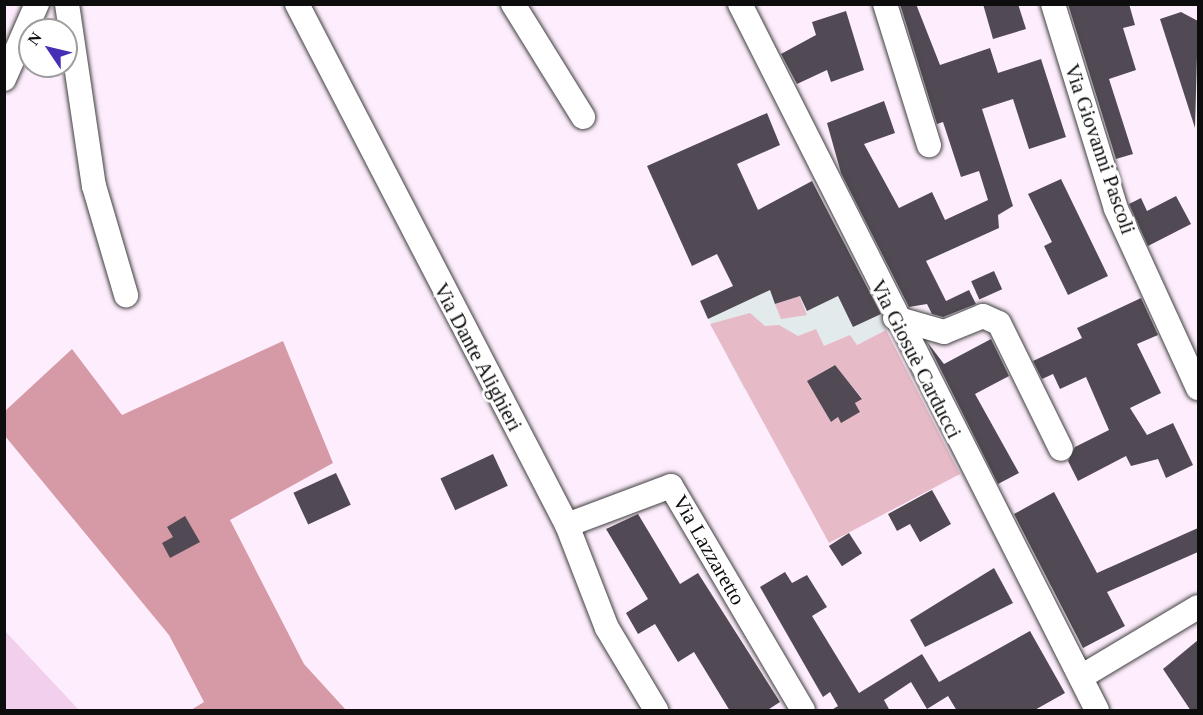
<!DOCTYPE html>
<html>
<head>
<meta charset="utf-8">
<style>
  body { margin:0 }
  #map { position:relative; width:1203px; height:715px; overflow:hidden; background:#feeefd; font-family:"Times New Roman",serif }
  div>[style] { position:absolute }
  .industrial>* { inset:0; background:#e2eaeb }
  .farmland>* { inset:0; background:#f2d0ed }
  .green>* { inset:0; background:#e6bac6 }
  .forest>* { inset:0; background:#d69aa7 }
  .building>* { inset:0; background:#514a55; transform-origin:0 0 }
  .roads { filter:drop-shadow(0 0 2px #404040) drop-shadow(0 0 2px #404040) }
  .street>* { height:24px; margin:-12px; padding:0 12px; transform-origin:12px; border-radius:12px; background:#fff }
  span { translate:-50% -50%; white-space:nowrap; text-align:center; line-height:1.15; -webkit-text-stroke:6px #fff; paint-order:stroke }
  .street-label { font-size:21px; color:#0d0d0d }
  .frame { position:absolute; inset:0; border:6px solid #0d0d0d; pointer-events:none }
  .north { position:absolute; left:18px; top:18px; width:60px; height:60px; box-sizing:border-box; background:#fff; border:2px solid #9e9e9e; border-radius:50%; rotate:305deg; font-size:16px; font-weight:700; line-height:24px; text-align:center; color:#0d0d0d }
  .north::after { content:''; display:block; margin:auto; width:21px; height:27px; background:#482eb4; clip-path:polygon(50% 0,100% 100%,50% 72%,0 100%) }
</style>
</head>
<body>
<div id="map">
  <div class="industrial">
    <div style="clip-path:polygon(842px 236px,886px 330px,856px 345px,850px 335px,744px 389px,700px 301px)"></div>
  </div>
  <div class="farmland">
    <div style="clip-path:polygon(5px 631px,79px 710px,5px 710px)"></div>
  </div>
  <div class="green">
    <div style="clip-path:polygon(791px 276px,807px 315px,781px 319px,775px 304px,794px 298px)"></div>
    <div style="clip-path:polygon(evenodd,750px 313px,765px 326px,779px 325px,798px 336px,816px 329px,824px 346px,850px 335px,857px 345px,886px 330px,960px 474px,829px 543px,710px 324px,750px 313px,834px 365px,862px 398px,855px 403px,860px 412px,841px 422px,838px 417px,831px 422px,808px 381px,834px 365px)"></div>
  </div>
  <div class="forest">
    <div style="clip-path:polygon(283px 341px,333px 463px,230px 520px,304px 664px,346px 710px,191px 710px,204px 702px,169px 635px,5px 436px,5px 411px,72px 349px,122px 415px)"></div>
  </div>
  <div class="building">
    <div style="clip-path:polygon(900px 4px,916px 4px,940px 65px,990px 48px,998px 73px,1041px 59px,1066px 137px,1029px 149px,1013px 99px,982px 109px,1013px 206px,998px 215px,999px 228px,926px 261px,946px 301px,969px 290px,976px 304px,943px 317px,932px 314px,927px 304px,909px 307px,841px 173px,827px 123px,884px 101px,895px 133px,864px 144px,899px 208px,932px 192px,945px 220px,988px 200px,979px 171px,961px 177px,943px 122px,937px 124px)"></div>
    <div style="clip-path:polygon(983px 4px,1018px 4px,1026px 29px,993px 39px)"></div>
    <div style="clip-path:polygon(1068px 4px,1129px 4px,1135px 25px,1123px 28px,1136px 70px,1109px 79px,1133px 154px,1116px 159px)"></div>
    <div style="clip-path:polygon(846px 11px,864px 70px,831px 82px,827px 70px,797px 84px,781px 54px,816px 35px,812px 22px)"></div>
    <div style="clip-path:polygon(1181px 12px,1198px 21px,1195px 128px,1160px 19px)"></div>
    <div style="clip-path:polygon(767px 113px,780px 145px,737px 164px,758px 210px,812px 181px,881px 314px,853px 327px,838px 296px,807px 311px,800px 296px,775px 304px,770px 290px,708px 319px,700px 301px,733px 286px,717px 254px,692px 266px,647px 166px)"></div>
    <div style="clip-path:polygon(1061px 179px,1108px 276px,1068px 295px,1044px 246px,1052px 242px,1028px 194px)"></div>
    <div style="clip-path:polygon(1176px 196px,1191px 224px,1148px 246px,1129px 204px,1141px 198px,1147px 211px)"></div>
    <div style="left:994px;top:271px;width:20px;height:25px;rotate:66deg"></div>
    <div style="clip-path:polygon(1141px 298px,1158px 335px,1137px 344px,1161px 393px,1130px 408px,1147px 435px,1173px 423px,1193px 465px,1166px 478px,1158px 459px,1131px 466px,1126px 456px,1078px 481px,1068px 461px,1075px 447px,1109px 430px,1086px 377px,1060px 389px,1053px 374px,1042px 379px,1033px 361px,1082px 338px,1077px 328px)"></div>
    <div style="clip-path:polygon(991px 339px,1009px 376px,975px 394px,1019px 473px,998px 484px,927px 342px,944px 364px)"></div>
    <div style="clip-path:polygon(835px 365px,862px 399px,855px 403px,860px 412px,841px 423px,838px 417px,831px 422px,807px 381px)"></div>
    <div style="left:493px;top:454px;width:35px;height:58px;rotate:65deg"></div>
    <div style="left:336px;top:473px;width:35px;height:47px;rotate:65deg"></div>
    <div style="clip-path:polygon(932px 490px,951px 524px,920px 542px,910px 524px,897px 531px,888px 514px)"></div>
    <div style="clip-path:polygon(1054px 492px,1097px 573px,1198px 528px,1198px 552px,1107px 592px,1125px 626px,1083px 648px,1014px 514px)"></div>
    <div style="clip-path:polygon(638px 514px,680px 584px,698px 573px,780px 702px,766px 711px,730px 711px,694px 652px,678px 662px,655px 624px,638px 634px,626px 613px,648px 599px,606px 529px)"></div>
    <div style="clip-path:polygon(185px 516px,200px 542px,170px 558px,162px 543px,173px 537px,167px 527px)"></div>
    <div style="left:849px;top:533px;width:24px;height:24px;rotate:57deg"></div>
    <div style="clip-path:polygon(994px 568px,1013px 603px,925px 647px,910px 620px)"></div>
    <div style="clip-path:polygon(785px 572px,792px 583px,807px 575px,827px 607px,812px 616px,859px 693px,922px 654px,939px 682px,1030px 631px,1065px 693px,1033px 711px,957px 711px,948px 696px,927px 709px,911px 682px,884px 700px,890px 711px,830px 711px,838px 706px,830px 692px,823px 697px,760px 587px)"></div>
    <div style="clip-path:polygon(1198px 640px,1198px 711px,1191px 711px,1163px 669px)"></div>
  </div>
  <div class="roads">
    <div class="street">
      <div style="left:67px;top:4px;width:184px;rotate:81.6deg"></div>
      <div style="left:94px;top:186px;width:114px;rotate:73.6deg"></div>
      <div style="left:297px;top:4px;width:587px;rotate:62.61deg"></div>
      <div style="left:567px;top:525px;width:110px;rotate:68.8deg"></div>
      <div style="left:607px;top:628px;width:96px;rotate:59.1deg"></div>
      <div style="left:513px;top:4px;width:133px;rotate:58.2deg"></div>
      <div style="left:740px;top:4px;width:791px;rotate:63.18deg"></div>
      <div style="left:885px;top:4px;width:148px;rotate:72.7deg"></div>
      <div style="left:1053px;top:4px;width:214px;rotate:72.9deg"></div>
      <div style="left:1116px;top:209px;width:197px;rotate:65.4deg"></div>
      <div style="left:4px;top:79px;width:82px;rotate:-66.3deg"></div>
      <div style="left:895px;top:318px;width:51px;rotate:15.9deg"></div>
      <div style="left:944px;top:332px;width:42px;rotate:-22.3deg"></div>
      <div style="left:983px;top:316px;width:17px;rotate:24deg"></div>
      <div style="left:999px;top:323px;width:140px;rotate:63.8deg"></div>
      <div style="left:567px;top:525px;width:111px;rotate:-20.6deg"></div>
      <div style="left:671px;top:486px;width:260px;rotate:59.5deg"></div>
      <div style="left:1081px;top:677px;width:136px;rotate:-30.9deg"></div>
    </div>
  </div>
  <div class="street-label">
    <span style="left:1100px;top:149px;rotate:71deg">Via Giovanni Pascoli</span>
    <span style="left:478px;top:357px;rotate:62deg">Via Dante Alighieri</span>
    <span style="left:916px;top:359px;rotate:63deg">Via Giosuè Carducci</span>
    <span style="left:709px;top:550px;rotate:60deg">Via Lazzaretto</span>
  </div>
  <div class="frame"></div>
  <div class="north">N</div>
</div>
</body>
</html>
